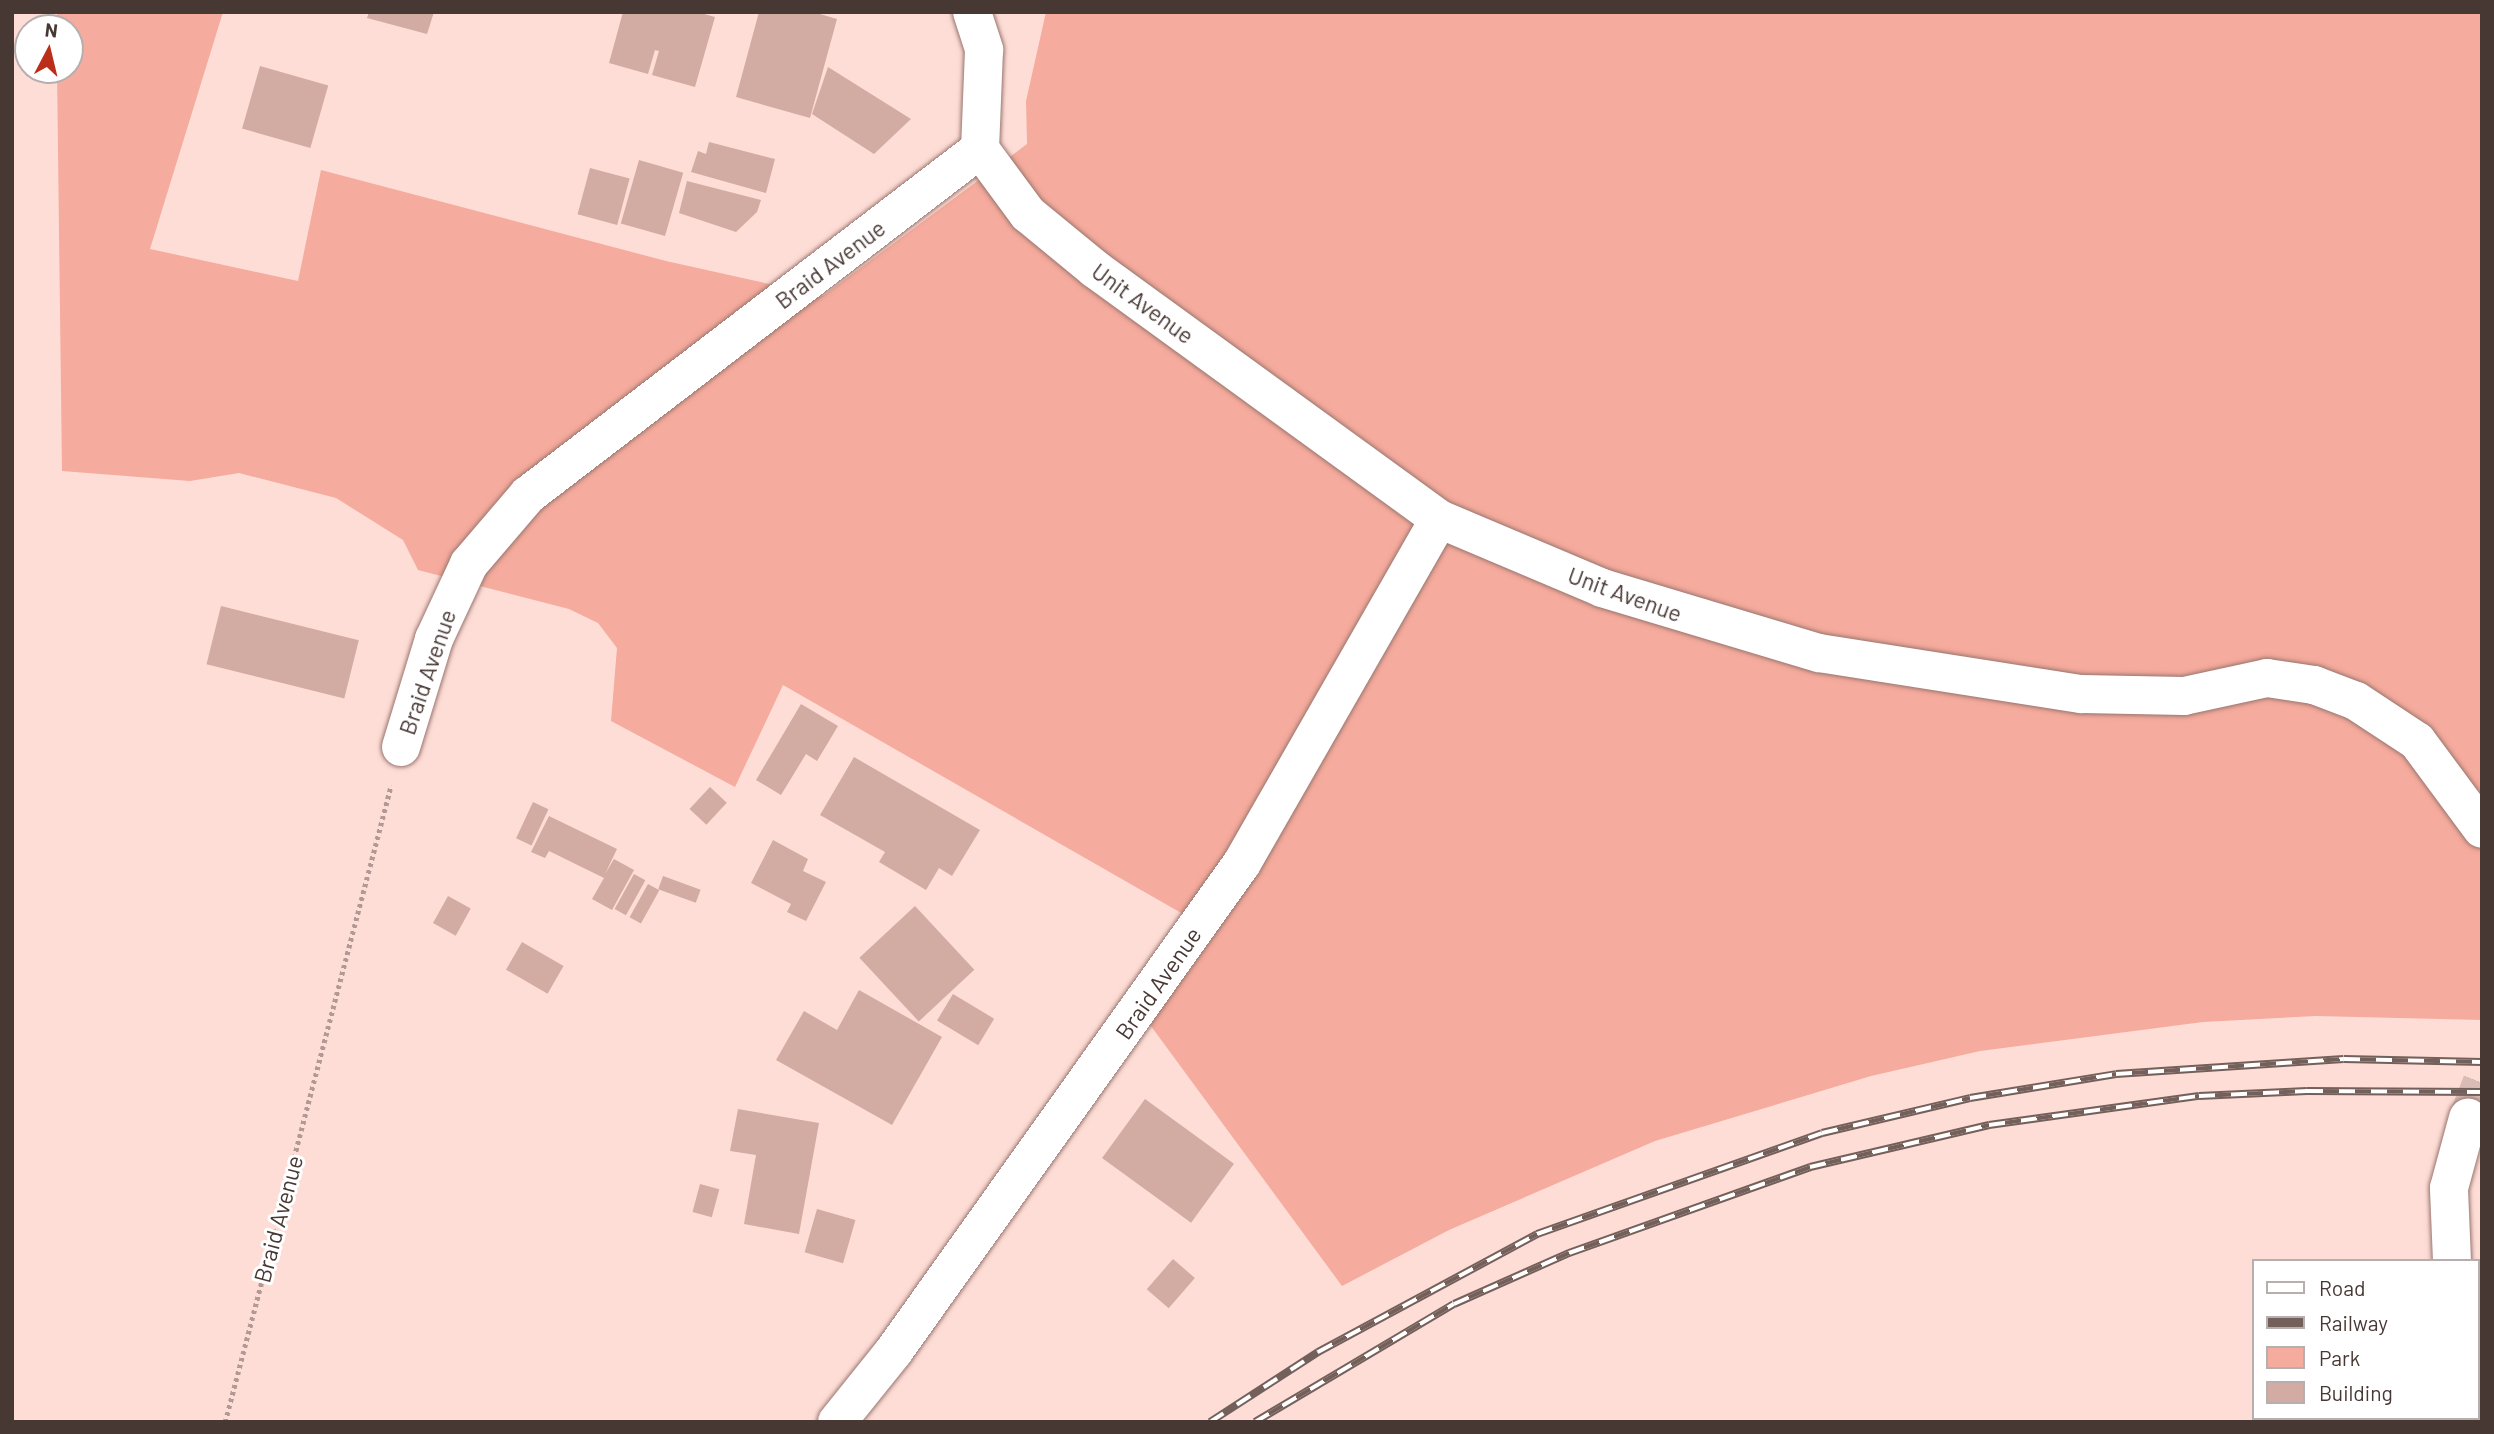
<!DOCTYPE html>
<html>
<head>
<meta charset="utf-8">
<style>
  body { margin:0 }
  #map { position:relative; width:2494px; height:1434px; overflow:hidden; background:#feddd7; font-family:Barlow,sans-serif }
  div>[style] { position:absolute }
  .green>* { inset:0; background:#f5ab9d }
  .building>* { inset:0; background:#d2aba3; transform-origin:0 0 }
  .minor-tunnel>* { height:38px; margin-top:-19px; transform-origin:0; background:repeating-linear-gradient(90deg,#dabcb6 0 38px,transparent 0 57px) }
  .path>* { height:4.5px; margin-top:-2.25px; transform-origin:0; background:repeating-linear-gradient(90deg,#b39994 0 3.5px,transparent 0 7px) }
  .roads { filter:drop-shadow(0 0 2px #99756e) drop-shadow(0 0 2px #99756e) }
  .minor>* { height:38px; margin:-19px; padding:0 19px; transform-origin:19px; border-radius:19px; background:#fff }
  .rail>* { height:8px; margin-top:-4px; transform-origin:0; background:repeating-linear-gradient(90deg,#fff 0 16px,#74605b 0 32px); box-sizing:border-box; border-block:2px solid #74605b }
  span { translate:-50% -50%; white-space:nowrap; text-align:center; line-height:1.15; -webkit-text-stroke:6px #fff; paint-order:stroke }
  .street-label { font-size:23px; color:#483834 }
  .frame { position:absolute; inset:0; border:14px solid #483834; pointer-events:none }
  .legend { position:absolute; left:2252px; top:1259px; width:228px; height:161px; box-sizing:border-box; background:#fff; border:2px solid #b6afae; margin:0; padding:9px 12px; list-style:none; font-size:21px; color:#483834 }
  .legend li { display:flex; align-items:center; gap:14px; height:35px }
  .legend b { width:35px; border:2px solid #b6afae }
  .north { position:absolute; left:14px; top:14px; width:70px; height:70px; box-sizing:border-box; background:#fff; border:2px solid #b6afae; border-radius:50%; rotate:7deg; font-size:19px; font-weight:700; line-height:28px; text-align:center; color:#483834 }
  .north::after { content:''; display:block; margin:auto; width:24px; height:32px; background:#ba2e1a; clip-path:polygon(50% 0,100% 100%,50% 72%,0 100%) }
</style>
</head>
<body>
<div id="map">
  <div class="green">
    <div style="clip-path:polygon(57px 12px,223px 12px,150px 249px,298px 281px,321px 170px,666px 261px,823px 296px,1027px 144px,1026px 101px,1046px 12px,2482px 12px,2482px 1020px,2316px 1016px,2203px 1022px,1980px 1051px,1871px 1076px,1655px 1141px,1449px 1230px,1342px 1286px,1148px 1022px,1211px 930px,783px 685px,735px 787px,611px 721px,617px 648px,598px 623px,569px 609px,418px 570px,403px 540px,336px 498px,239px 473px,190px 481px,62px 471px,57px 70px,70px 70px,70px 28px,57px 28px)"></div>
  </div>
  <div class="building">
    <div style="clip-path:polygon(369px 12px,434px 12px,427px 34px,367px 18px)"></div>
    <div style="clip-path:polygon(623px 12px,697px 12px,715px 17px,695px 87px,652px 75px,659px 51px,655px 50px,648px 74px,609px 63px)"></div>
    <div style="clip-path:polygon(759px 12px,813px 12px,837px 19px,810px 118px,736px 97px)"></div>
    <div style="left:260px;top:66px;width:71px;height:65px;rotate:16deg"></div>
    <div style="clip-path:polygon(828px 67px,911px 119px,874px 154px,812px 114px)"></div>
    <div style="clip-path:polygon(709px 142px,775px 159px,766px 193px,691px 172px,698px 151px,706px 154px)"></div>
    <div style="left:639px;top:160px;width:46px;height:66px;rotate:16deg"></div>
    <div style="left:590px;top:168px;width:41px;height:48px;rotate:15deg"></div>
    <div style="clip-path:polygon(687px 181px,761px 200px,757px 212px,736px 232px,679px 213px)"></div>
    <div style="left:221px;top:606px;width:142px;height:60px;rotate:14deg"></div>
    <div style="clip-path:polygon(801px 704px,838px 726px,817px 761px,806px 754px,781px 795px,756px 780px)"></div>
    <div style="clip-path:polygon(854px 757px,980px 830px,952px 876px,939px 868px,926px 890px,879px 862px,885px 852px,820px 815px)"></div>
    <div style="left:710px;top:787px;width:23px;height:30px;rotate:43deg"></div>
    <div style="left:533px;top:802px;width:17px;height:40px;rotate:25deg"></div>
    <div style="clip-path:polygon(549px 816px,617px 849px,605px 874px,614px 859px,634px 870px,612px 910px,592px 899px,604px 878px,549px 851px,545px 858px,531px 852px)"></div>
    <div style="clip-path:polygon(773px 840px,808px 859px,803px 871px,826px 882px,806px 921px,787px 912px,791px 904px,751px 883px)"></div>
    <div style="left:634px;top:874px;width:13px;height:40px;rotate:29deg"></div>
    <div style="left:663px;top:876px;width:40px;height:14px;rotate:20deg"></div>
    <div style="left:648px;top:884px;width:13px;height:38px;rotate:29deg"></div>
    <div style="left:448px;top:896px;width:26px;height:31px;rotate:29deg"></div>
    <div style="left:915px;top:906px;width:87px;height:76px;rotate:47deg"></div>
    <div style="left:522px;top:942px;width:48px;height:32px;rotate:30deg"></div>
    <div style="clip-path:polygon(859px 990px,942px 1037px,892px 1125px,776px 1060px,804px 1011px,837px 1030px)"></div>
    <div style="left:953px;top:994px;width:48px;height:31px;rotate:31deg"></div>
    <div style="left:1145px;top:1099px;width:110px;height:73px;rotate:36deg"></div>
    <div style="clip-path:polygon(738px 1109px,819px 1123px,799px 1234px,744px 1224px,756px 1155px,730px 1151px)"></div>
    <div style="left:700px;top:1184px;width:20px;height:29px;rotate:15deg"></div>
    <div style="left:817px;top:1209px;width:40px;height:45px;rotate:16deg"></div>
    <div style="left:1173px;top:1259px;width:29px;height:40px;rotate:41deg"></div>
  </div>
  <div class="minor-tunnel">
    <div style="left:2468px;top:1118px;width:39px;rotate:-69deg"></div>
  </div>
  <div class="path">
    <div style="left:225px;top:1422px;width:658px;rotate:-75.39deg"></div>
  </div>
  <div class="roads">
    <div class="minor">
      <div style="left:972px;top:12px;width:40px;rotate:72deg"></div>
      <div style="left:984px;top:50px;width:99px;rotate:92.3deg"></div>
      <div style="left:980px;top:149px;width:81px;rotate:53.6deg"></div>
      <div style="left:1028px;top:214px;width:87px;rotate:39.4deg"></div>
      <div style="left:1095px;top:269px;width:425px;rotate:36deg"></div>
      <div style="left:1439px;top:519px;width:177px;rotate:22.9deg"></div>
      <div style="left:1602px;top:588px;width:227px;rotate:16.7deg"></div>
      <div style="left:1819px;top:653px;width:266px;rotate:8.9deg"></div>
      <div style="left:2082px;top:694px;width:102px;rotate:1.1deg"></div>
      <div style="left:2184px;top:696px;width:85px;rotate:-12.2deg"></div>
      <div style="left:2267px;top:678px;width:48px;rotate:8.5deg"></div>
      <div style="left:2314px;top:685px;width:45px;rotate:20.9deg"></div>
      <div style="left:2356px;top:701px;width:73px;rotate:33.3deg"></div>
      <div style="left:2417px;top:741px;width:109px;rotate:53.5deg"></div>
      <div style="left:401px;top:747px;width:113px;rotate:-73deg"></div>
      <div style="left:434px;top:639px;width:83px;rotate:-65deg"></div>
      <div style="left:469px;top:564px;width:91px;rotate:-49.5deg"></div>
      <div style="left:528px;top:495px;width:569px;rotate:-37.43deg"></div>
      <div style="left:2452px;top:1261px;width:73px;rotate:-92.4deg"></div>
      <div style="left:2449px;top:1188px;width:73px;rotate:-74.8deg"></div>
      <div style="left:837px;top:1422px;width:91px;rotate:-51.2deg"></div>
      <div style="left:894px;top:1351px;width:599px;rotate:-54.51deg"></div>
      <div style="left:1242px;top:863px;width:396px;rotate:-60.2deg"></div>
      <div style="left:2454px;top:1422px;width:4px;rotate:-76deg"></div>
    </div>
  </div>
  <div class="rail">
    <div style="left:1210px;top:1422px;width:129px;rotate:-32.9deg"></div>
    <div style="left:1318px;top:1352px;width:249px;rotate:-28.3deg"></div>
    <div style="left:1537px;top:1234px;width:302px;rotate:-19.5deg"></div>
    <div style="left:1822px;top:1133px;width:152px;rotate:-13.3deg"></div>
    <div style="left:1970px;top:1098px;width:148px;rotate:-9.3deg"></div>
    <div style="left:2116px;top:1074px;width:228px;rotate:-3.8deg"></div>
    <div style="left:2344px;top:1059px;width:138px;rotate:1.2deg"></div>
    <div style="left:1255px;top:1422px;width:231px;rotate:-30.7deg"></div>
    <div style="left:1454px;top:1304px;width:126px;rotate:-23.9deg"></div>
    <div style="left:1569px;top:1253px;width:256px;rotate:-19.6deg"></div>
    <div style="left:1810px;top:1167px;width:184px;rotate:-13.2deg"></div>
    <div style="left:1989px;top:1125px;width:212px;rotate:-7.9deg"></div>
    <div style="left:2199px;top:1096px;width:108px;rotate:-2.7deg"></div>
    <div style="left:2307px;top:1091px;width:175px;rotate:0.3deg"></div>
  </div>
  <div class="street-label">
    <span style="left:830px;top:264px;rotate:-37deg">Braid Avenue</span>
    <span style="left:1143px;top:303px;rotate:36deg">Unit Avenue</span>
    <span style="left:1625px;top:594px;rotate:20deg">Unit Avenue</span>
    <span style="left:427px;top:672px;rotate:-71deg">Braid Avenue</span>
    <span style="left:1158px;top:983px;rotate:-55deg">Braid Avenue</span>
    <span style="left:278px;top:1219px;rotate:-75deg">Braid Avenue</span>
  </div>
  <div class="frame"></div>
  <ul class="legend">
  <li><b style="height:9px;background:#fff"></b>Road</li>
  <li><b style="height:9px;background:#74605b"></b>Railway</li>
  <li><b style="height:19px;background:#f5ab9d"></b>Park</li>
  <li><b style="height:19px;background:#d2aba3"></b>Building</li>
  </ul>
  <div class="north">N</div>
</div>
</body>
</html>
